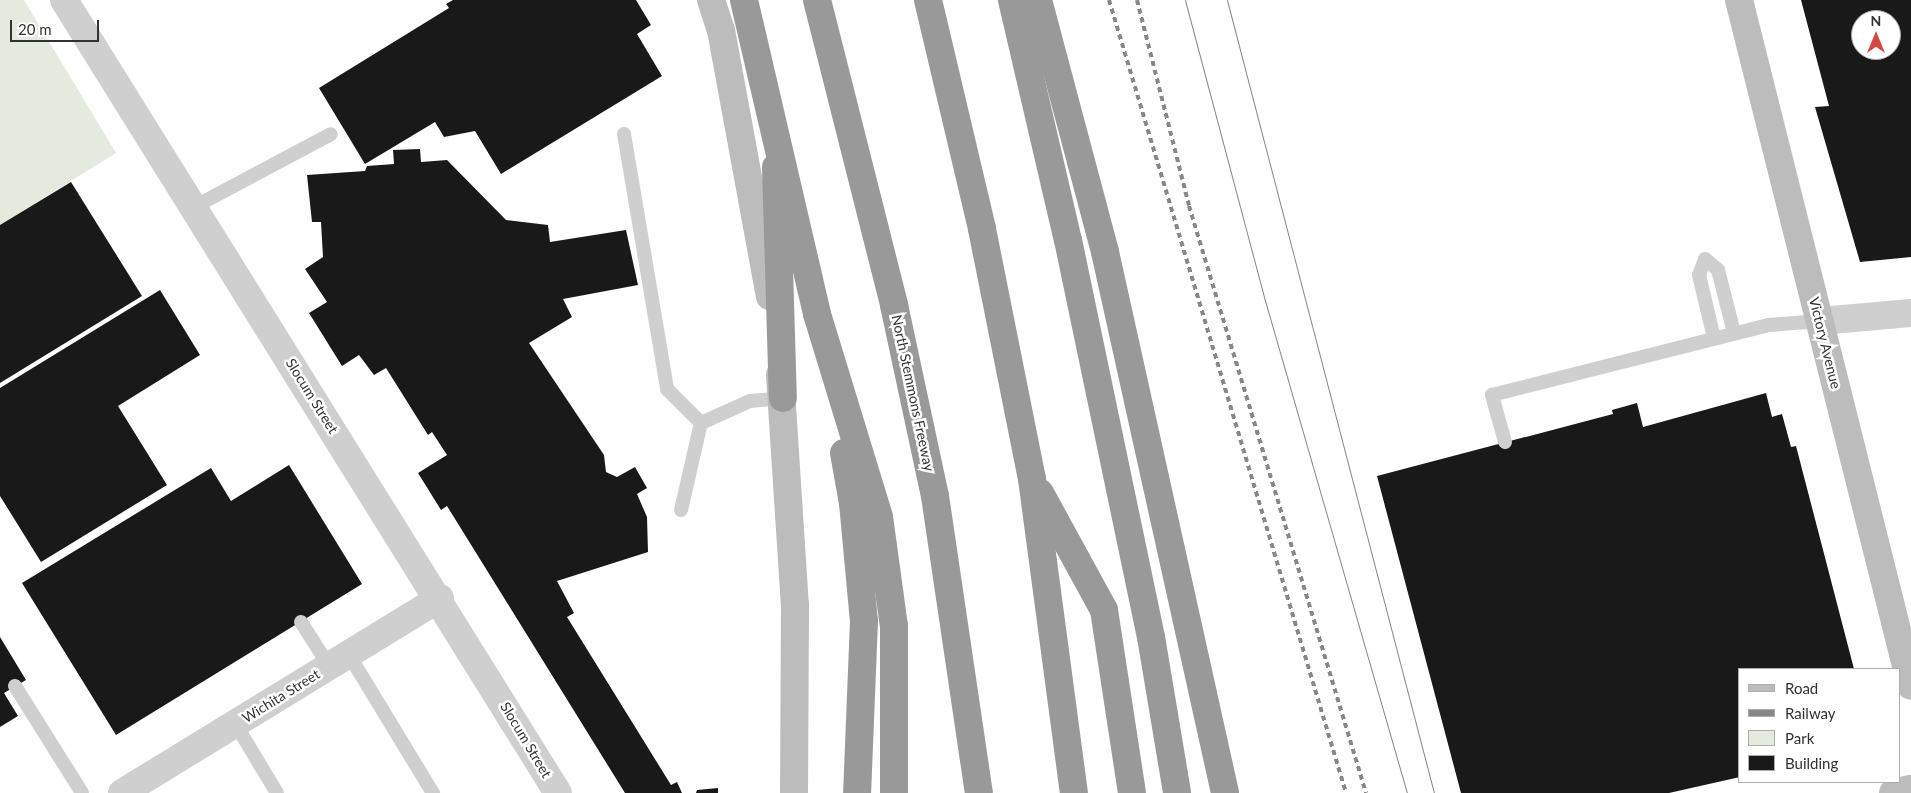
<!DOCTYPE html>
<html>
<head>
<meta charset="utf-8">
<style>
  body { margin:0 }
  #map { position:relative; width:1911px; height:793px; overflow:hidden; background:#fff; font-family:Lato,sans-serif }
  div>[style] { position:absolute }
  .green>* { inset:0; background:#e4eade }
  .building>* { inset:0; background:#191919 }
  .service>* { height:14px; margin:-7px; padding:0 7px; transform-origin:7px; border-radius:7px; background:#cfcfcf }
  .minor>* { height:28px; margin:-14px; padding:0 14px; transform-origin:14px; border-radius:14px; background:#cfcfcf }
  .secondary>* { height:28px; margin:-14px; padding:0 14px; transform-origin:14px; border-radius:14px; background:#bcbcbc }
  .motorway>* { height:28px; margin:-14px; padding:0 14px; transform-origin:14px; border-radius:14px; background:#999 }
  .tram>* { height:1px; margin:-0.5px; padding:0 0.5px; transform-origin:0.5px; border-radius:0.5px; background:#878787 }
  .rail>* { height:4px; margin-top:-2px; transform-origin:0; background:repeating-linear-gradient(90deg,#878787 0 5px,transparent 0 9px) }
  .motorway-bridge>* { height:28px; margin:-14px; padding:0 14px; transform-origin:14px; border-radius:14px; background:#999 }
  span { translate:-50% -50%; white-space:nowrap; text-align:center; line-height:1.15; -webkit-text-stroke:5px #fff; paint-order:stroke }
  .street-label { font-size:14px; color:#323232 }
  .legend { position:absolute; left:1738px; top:668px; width:162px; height:115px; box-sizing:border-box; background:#fff; border:1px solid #adadad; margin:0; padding:6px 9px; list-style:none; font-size:15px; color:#323232 }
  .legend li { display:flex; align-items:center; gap:10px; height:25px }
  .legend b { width:25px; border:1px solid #adadad }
  .north { position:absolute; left:1851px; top:10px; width:50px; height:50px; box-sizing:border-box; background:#fff; border:1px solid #adadad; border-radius:50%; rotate:0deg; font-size:14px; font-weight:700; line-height:20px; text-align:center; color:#323232 }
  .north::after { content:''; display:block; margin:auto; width:18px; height:22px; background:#d84644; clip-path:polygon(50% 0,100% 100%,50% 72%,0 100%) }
  .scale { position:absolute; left:10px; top:20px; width:89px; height:22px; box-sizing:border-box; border:2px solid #323232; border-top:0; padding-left:6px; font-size:15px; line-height:18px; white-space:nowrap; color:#323232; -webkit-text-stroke:4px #fff; paint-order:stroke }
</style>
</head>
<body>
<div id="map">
  <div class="green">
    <div style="clip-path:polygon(0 0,24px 0,116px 153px,0 225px)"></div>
  </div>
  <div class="building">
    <div style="clip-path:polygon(453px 0,636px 0,651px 25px,637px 34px,662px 76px,501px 174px,475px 131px,444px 137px,435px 122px,365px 164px,319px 88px,449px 8px,446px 4px)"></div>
    <div style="clip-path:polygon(evenodd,1801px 0,1911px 0,1911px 257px,1860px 262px,1815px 107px,1829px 106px,1801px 0,1861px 20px,1891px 20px,1891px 50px,1861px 50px,1861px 20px)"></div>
    <div style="clip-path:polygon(420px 149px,421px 162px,447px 160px,506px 220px,548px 225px,550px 242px,626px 230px,638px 285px,563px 299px,572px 317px,529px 343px,604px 455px,606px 472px,617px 477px,635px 467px,647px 488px,637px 494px,647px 517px,648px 552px,557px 581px,574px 613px,567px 617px,671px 785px,677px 782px,682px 793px,625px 793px,447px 506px,441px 510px,418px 473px,447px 455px,432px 432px,428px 435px,386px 368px,374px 375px,359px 355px,342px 366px,309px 313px,327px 302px,305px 269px,323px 257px,321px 222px,312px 222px,307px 175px,365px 171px,367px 166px,394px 164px,393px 150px)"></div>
    <div style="clip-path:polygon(71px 182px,142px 296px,0 383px,0 225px)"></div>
    <div style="clip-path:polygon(160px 290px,200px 355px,118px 406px,167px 485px,41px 562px,0 496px,0 388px)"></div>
    <div style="clip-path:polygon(1766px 393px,1772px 417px,1782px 414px,1791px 447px,1796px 446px,1854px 669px,1740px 669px,1740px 777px,1669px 793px,1461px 793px,1377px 476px,1613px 414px,1612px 410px,1637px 403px,1643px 427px)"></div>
    <div style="clip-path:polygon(289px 465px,362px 584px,116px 735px,22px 583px,211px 468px,231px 501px)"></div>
    <div style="clip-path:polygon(0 637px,26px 680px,4px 693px,18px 716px,0 727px)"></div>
    <div style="clip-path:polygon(718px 788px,718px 793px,696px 793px,697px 790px)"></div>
  </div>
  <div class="service">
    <div style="left:624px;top:134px;width:259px;rotate:80.4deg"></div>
    <div style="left:667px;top:389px;width:48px;rotate:45deg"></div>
    <div style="left:701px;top:423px;width:54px;rotate:-24.2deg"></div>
    <div style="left:750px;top:401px;width:33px;rotate:-5deg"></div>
    <div style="left:192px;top:208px;width:157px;rotate:-28deg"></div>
    <div style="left:1714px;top:338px;width:65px;rotate:-103.4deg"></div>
    <div style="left:1699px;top:275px;width:17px;rotate:-69deg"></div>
    <div style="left:1705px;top:259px;width:17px;rotate:40deg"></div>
    <div style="left:1718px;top:270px;width:65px;rotate:75.7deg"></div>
    <div style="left:1505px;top:442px;width:49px;rotate:-105.5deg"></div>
    <div style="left:1492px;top:395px;width:286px;rotate:-14.2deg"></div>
    <div style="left:1769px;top:325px;width:51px;rotate:-4.5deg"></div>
    <div style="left:681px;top:510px;width:89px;rotate:-77.1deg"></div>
    <div style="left:301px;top:622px;width:52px;rotate:57.5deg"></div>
    <div style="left:349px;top:655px;width:162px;rotate:58.7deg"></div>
    <div style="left:15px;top:686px;width:126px;rotate:57.9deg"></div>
    <div style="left:236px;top:725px;width:79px;rotate:58.9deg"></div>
  </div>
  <div class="minor">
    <div style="left:64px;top:0;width:934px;rotate:58.08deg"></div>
    <div style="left:1820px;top:321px;width:91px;rotate:-5deg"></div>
    <div style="left:122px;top:793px;width:373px;rotate:-31.5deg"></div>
  </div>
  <div class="secondary">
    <div style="left:711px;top:0;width:32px;rotate:72deg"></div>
    <div style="left:721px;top:30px;width:271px;rotate:79.6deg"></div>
    <div style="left:1739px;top:0;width:707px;rotate:75.92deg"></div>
    <div style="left:780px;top:375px;width:230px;rotate:86.3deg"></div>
    <div style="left:795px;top:605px;width:188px;rotate:90.3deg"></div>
    <div style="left:1893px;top:793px;width:18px;rotate:-13deg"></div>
  </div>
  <div class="motorway">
    <div style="left:817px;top:0;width:315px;rotate:75.8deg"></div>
    <div style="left:894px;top:305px;width:195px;rotate:77.9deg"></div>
    <div style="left:935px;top:496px;width:300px;rotate:81.6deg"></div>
    <div style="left:928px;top:0;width:235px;rotate:76.7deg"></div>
    <div style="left:982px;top:229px;width:255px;rotate:78.7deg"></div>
    <div style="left:1032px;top:479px;width:317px;rotate:82.4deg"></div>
    <div style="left:1012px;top:0;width:246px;rotate:76.9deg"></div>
    <div style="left:1068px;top:240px;width:406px;rotate:78.2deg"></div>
    <div style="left:1151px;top:637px;width:158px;rotate:80.5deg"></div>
    <div style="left:1038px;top:0;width:261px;rotate:75.1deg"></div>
    <div style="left:1105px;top:252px;width:554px;rotate:77.49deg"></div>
    <div style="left:776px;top:167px;width:231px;rotate:88.3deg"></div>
    <div style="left:817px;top:314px;width:212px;rotate:73deg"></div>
    <div style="left:879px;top:517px;width:110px;rotate:82.2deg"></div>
    <div style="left:894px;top:626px;width:167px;rotate:90deg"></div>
    <div style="left:844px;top:453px;width:51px;rotate:79.8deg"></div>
    <div style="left:853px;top:503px;width:119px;rotate:84.7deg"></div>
    <div style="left:864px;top:621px;width:172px;rotate:92.3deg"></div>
    <div style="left:1040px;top:493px;width:133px;rotate:61.3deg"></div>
    <div style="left:1104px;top:610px;width:185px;rotate:81.3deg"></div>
  </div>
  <div class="tram">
    <div style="left:1185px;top:0;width:307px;rotate:75.1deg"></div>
    <div style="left:1264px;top:297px;width:516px;rotate:73.92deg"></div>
    <div style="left:1227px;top:0;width:820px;rotate:75.37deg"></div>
  </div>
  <div class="rail">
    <div style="left:1109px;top:0;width:828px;rotate:73.36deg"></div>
    <div style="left:1137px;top:0;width:212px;rotate:75.8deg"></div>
    <div style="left:1189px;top:206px;width:613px;rotate:73.22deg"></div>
  </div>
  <div class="motorway-bridge">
    <div style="left:744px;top:0;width:322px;rotate:76.9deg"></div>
  </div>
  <div class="street-label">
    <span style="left:1825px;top:343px;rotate:76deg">Victory Avenue</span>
    <span style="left:913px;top:393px;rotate:78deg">North Stemmons Freeway</span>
    <span style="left:312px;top:396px;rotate:58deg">Slocum Street</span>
    <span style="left:281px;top:696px;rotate:-32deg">Wichita Street</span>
    <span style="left:526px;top:740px;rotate:59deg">Slocum Street</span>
  </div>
  <ul class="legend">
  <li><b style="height:6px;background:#bcbcbc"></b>Road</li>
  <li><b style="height:6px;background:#878787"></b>Railway</li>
  <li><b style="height:14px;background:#e4eade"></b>Park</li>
  <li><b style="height:14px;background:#191919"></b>Building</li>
  </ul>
  <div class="north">N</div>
  <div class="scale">20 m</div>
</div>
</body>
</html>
